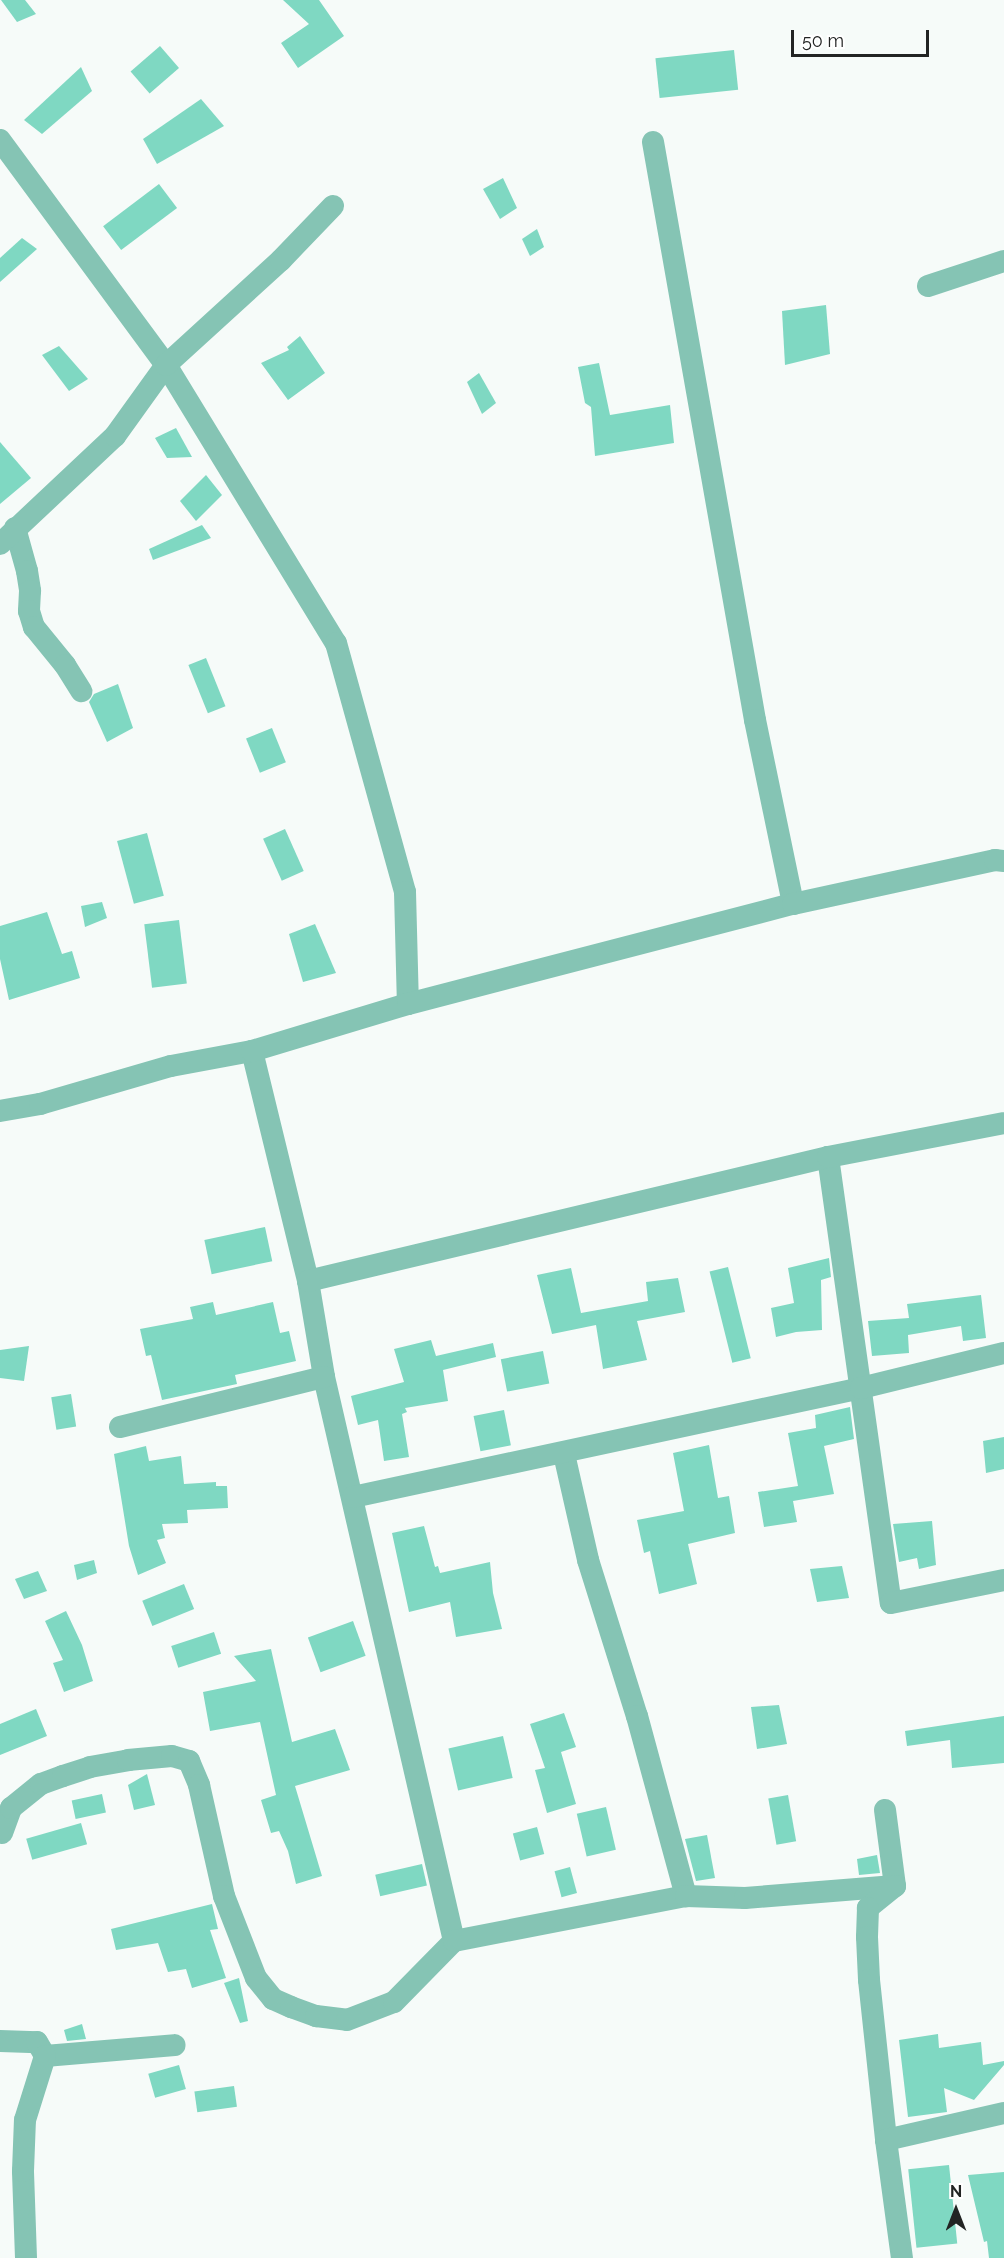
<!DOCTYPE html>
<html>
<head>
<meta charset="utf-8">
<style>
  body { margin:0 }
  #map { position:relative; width:1004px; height:2258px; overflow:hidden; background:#f6fbf9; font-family:Raleway,sans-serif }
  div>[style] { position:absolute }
  .building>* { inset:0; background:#7fd8c2; transform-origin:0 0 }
  .street>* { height:22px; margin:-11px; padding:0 11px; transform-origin:11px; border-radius:11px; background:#85c4b4 }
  span { translate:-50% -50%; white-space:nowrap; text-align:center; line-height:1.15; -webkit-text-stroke:5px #fff; paint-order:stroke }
  .north { position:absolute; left:926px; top:2180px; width:60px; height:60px; -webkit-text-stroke:4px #fff; paint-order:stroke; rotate:0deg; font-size:16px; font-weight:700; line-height:24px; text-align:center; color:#222423 }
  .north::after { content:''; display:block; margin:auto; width:21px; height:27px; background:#222423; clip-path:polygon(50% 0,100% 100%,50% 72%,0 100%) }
  .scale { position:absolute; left:791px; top:30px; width:138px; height:27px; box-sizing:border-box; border:3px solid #222423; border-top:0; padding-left:8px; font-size:18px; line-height:21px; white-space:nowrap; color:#222423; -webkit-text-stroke:4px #fff; paint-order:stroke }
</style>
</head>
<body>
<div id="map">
  <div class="building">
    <div style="clip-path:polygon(1px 0,25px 0,36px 14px,17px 22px)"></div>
    <div style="clip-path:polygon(283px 0,319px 0,344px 36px,298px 68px,281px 43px,309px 24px)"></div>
    <div style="left:160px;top:46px;width:29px;height:39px;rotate:49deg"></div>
    <div style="left:734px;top:50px;width:40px;height:79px;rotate:84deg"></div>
    <div style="clip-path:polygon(81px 67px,92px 91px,42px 134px,24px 120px)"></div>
    <div style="clip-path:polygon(201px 99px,224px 126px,157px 164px,143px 139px)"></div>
    <div style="clip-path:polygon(503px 178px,517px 208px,500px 219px,483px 189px)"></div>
    <div style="left:159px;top:184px;width:30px;height:70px;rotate:53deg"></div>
    <div style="clip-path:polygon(537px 229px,544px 247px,530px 256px,522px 239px)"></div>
    <div style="clip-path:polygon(22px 238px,37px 249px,0 282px,0 258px)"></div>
    <div style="clip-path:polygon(826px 305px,830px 354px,785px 365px,782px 311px)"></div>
    <div style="clip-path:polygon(300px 336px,325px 373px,288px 400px,261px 363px,289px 350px,287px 347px)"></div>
    <div style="clip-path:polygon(59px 346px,88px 379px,69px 391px,42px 355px)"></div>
    <div style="clip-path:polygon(599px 363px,610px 415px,670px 405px,674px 443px,595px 456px,591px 407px,585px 403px,578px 367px)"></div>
    <div style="clip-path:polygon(479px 373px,496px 403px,482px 414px,467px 382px)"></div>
    <div style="clip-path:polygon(176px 428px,192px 457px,167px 458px,155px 438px)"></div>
    <div style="clip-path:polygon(0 442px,31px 478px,0 504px)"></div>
    <div style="clip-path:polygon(206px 475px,222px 495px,196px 521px,180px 501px)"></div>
    <div style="clip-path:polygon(202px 525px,211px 538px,153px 560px,149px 549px)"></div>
    <div style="left:206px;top:658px;width:52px;height:19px;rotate:68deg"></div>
    <div style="clip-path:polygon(118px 684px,133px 728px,107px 742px,89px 702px,94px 694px)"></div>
    <div style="left:272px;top:728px;width:37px;height:28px;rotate:68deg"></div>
    <div style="left:285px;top:829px;width:46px;height:24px;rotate:66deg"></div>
    <div style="left:147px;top:833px;width:65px;height:31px;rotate:75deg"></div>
    <div style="clip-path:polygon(102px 902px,107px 918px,85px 927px,81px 906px)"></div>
    <div style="clip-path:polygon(47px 912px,62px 954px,72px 951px,80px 978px,9px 1000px,0 959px,0 926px)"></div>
    <div style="left:179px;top:920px;width:64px;height:35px;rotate:83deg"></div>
    <div style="clip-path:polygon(315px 924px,336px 973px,303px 982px,289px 934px)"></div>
    <div style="left:265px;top:1227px;width:35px;height:62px;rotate:78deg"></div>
    <div style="clip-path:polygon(829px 1258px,831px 1277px,821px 1280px,822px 1330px,796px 1332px,776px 1337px,771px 1308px,794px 1303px,788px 1268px)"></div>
    <div style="left:728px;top:1267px;width:94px;height:19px;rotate:76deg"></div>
    <div style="clip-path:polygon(571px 1268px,581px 1313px,648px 1301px,646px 1282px,678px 1278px,685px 1312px,637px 1321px,647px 1360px,603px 1369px,596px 1325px,552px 1334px,537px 1275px)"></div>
    <div style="clip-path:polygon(981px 1295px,986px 1338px,963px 1341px,961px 1326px,908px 1335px,909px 1353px,872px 1356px,868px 1321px,909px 1318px,907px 1304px)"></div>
    <div style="clip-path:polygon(213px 1302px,216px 1315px,273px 1302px,280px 1333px,289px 1331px,296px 1361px,235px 1375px,237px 1384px,162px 1400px,151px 1355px,146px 1356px,140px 1329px,193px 1319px,190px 1307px)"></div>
    <div style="clip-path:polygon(431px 1340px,436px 1356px,493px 1343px,496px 1357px,443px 1370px,448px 1401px,405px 1408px,407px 1412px,402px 1414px,409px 1457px,384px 1461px,378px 1420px,358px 1425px,351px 1396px,404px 1382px,394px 1349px)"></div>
    <div style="clip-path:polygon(29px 1346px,24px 1381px,0 1378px,0 1350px)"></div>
    <div style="left:543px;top:1351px;width:33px;height:43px;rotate:79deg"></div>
    <div style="left:71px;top:1394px;width:33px;height:20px;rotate:81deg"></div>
    <div style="clip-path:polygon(850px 1407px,854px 1439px,824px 1446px,834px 1494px,793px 1501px,797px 1522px,764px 1527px,758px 1492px,798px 1486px,788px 1433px,816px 1428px,815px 1415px)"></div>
    <div style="left:504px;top:1410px;width:36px;height:31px;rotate:79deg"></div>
    <div style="clip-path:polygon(1004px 1437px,1004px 1469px,986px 1473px,983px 1441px)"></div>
    <div style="clip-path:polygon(709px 1445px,718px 1498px,729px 1496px,735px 1533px,688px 1544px,697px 1584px,659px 1594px,650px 1551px,644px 1553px,637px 1520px,684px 1511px,673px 1453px)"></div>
    <div style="clip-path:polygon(146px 1446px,149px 1461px,181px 1456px,184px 1484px,216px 1482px,216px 1486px,227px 1486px,228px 1508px,187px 1510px,188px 1523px,162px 1524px,165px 1538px,157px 1540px,166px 1563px,138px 1575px,129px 1546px,114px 1454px)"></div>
    <div style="clip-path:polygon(932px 1521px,936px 1565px,919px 1569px,917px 1558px,899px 1562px,893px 1524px)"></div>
    <div style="clip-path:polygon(424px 1526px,435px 1567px,438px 1566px,440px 1573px,490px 1562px,493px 1593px,502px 1629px,456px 1637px,450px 1602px,409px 1612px,392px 1533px)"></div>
    <div style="clip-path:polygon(94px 1560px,97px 1573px,77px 1580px,74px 1565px)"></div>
    <div style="clip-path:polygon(842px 1566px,849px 1598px,817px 1602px,810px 1569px)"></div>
    <div style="clip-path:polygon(38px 1571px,47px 1591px,24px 1599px,15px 1579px)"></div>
    <div style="left:184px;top:1584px;width:27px;height:45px;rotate:68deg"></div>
    <div style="clip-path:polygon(66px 1611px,82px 1645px,93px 1681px,64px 1692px,53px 1663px,63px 1660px,45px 1621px)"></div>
    <div style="left:353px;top:1621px;width:37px;height:48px;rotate:70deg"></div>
    <div style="left:214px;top:1632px;width:23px;height:45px;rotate:72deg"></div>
    <div style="clip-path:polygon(271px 1649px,292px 1742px,335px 1729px,350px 1770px,295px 1786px,322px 1876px,296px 1884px,288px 1851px,279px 1831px,271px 1833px,261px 1800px,276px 1795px,260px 1722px,210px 1731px,203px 1692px,256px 1681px,234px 1656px)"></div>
    <div style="clip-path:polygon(779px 1705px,787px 1744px,757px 1749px,751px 1707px)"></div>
    <div style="clip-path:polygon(36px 1709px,47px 1736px,0 1755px,0 1724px)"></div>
    <div style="clip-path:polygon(564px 1713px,576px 1747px,561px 1752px,576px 1804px,547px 1813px,535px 1770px,545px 1768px,530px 1724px)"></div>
    <div style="clip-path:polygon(1004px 1716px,1004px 1763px,952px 1768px,950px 1740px,907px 1746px,905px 1731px)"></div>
    <div style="left:503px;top:1736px;width:43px;height:56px;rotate:77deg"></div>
    <div style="clip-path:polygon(147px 1774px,155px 1805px,134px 1810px,128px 1785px)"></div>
    <div style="left:102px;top:1794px;width:19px;height:31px;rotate:78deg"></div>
    <div style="left:788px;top:1795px;width:47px;height:20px;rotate:80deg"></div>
    <div style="left:606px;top:1807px;width:44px;height:30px;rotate:77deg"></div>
    <div style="left:81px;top:1823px;width:22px;height:57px;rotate:74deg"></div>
    <div style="left:537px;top:1827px;width:28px;height:25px;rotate:75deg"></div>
    <div style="clip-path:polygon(707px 1835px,715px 1878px,696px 1881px,685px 1839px)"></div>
    <div style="clip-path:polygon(877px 1855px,880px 1873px,859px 1875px,857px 1859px)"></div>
    <div style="left:422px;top:1864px;width:22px;height:48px;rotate:77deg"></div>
    <div style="left:570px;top:1867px;width:27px;height:16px;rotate:75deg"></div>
    <div style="clip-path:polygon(212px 1904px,218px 1929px,210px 1930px,226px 1978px,192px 1988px,186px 1969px,168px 1972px,158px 1943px,116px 1950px,111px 1929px)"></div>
    <div style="clip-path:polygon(239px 1978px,248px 2021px,240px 2023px,224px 1983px)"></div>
    <div style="clip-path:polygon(82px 2024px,86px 2039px,67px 2041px,64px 2030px)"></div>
    <div style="clip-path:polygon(938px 2034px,939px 2048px,981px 2042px,983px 2065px,1004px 2061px,1004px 2065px,974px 2100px,944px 2088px,947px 2112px,908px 2117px,899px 2040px)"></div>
    <div style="left:179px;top:2065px;width:25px;height:32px;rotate:74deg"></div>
    <div style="left:234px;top:2086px;width:21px;height:40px;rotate:82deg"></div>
    <div style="left:949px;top:2165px;width:79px;height:41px;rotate:84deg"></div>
    <div style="clip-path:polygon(1004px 2172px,1004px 2258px,989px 2258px,987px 2241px,984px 2242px,968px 2175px)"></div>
  </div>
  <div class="street">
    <div style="left:0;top:140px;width:280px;rotate:53.6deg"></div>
    <div style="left:166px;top:365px;width:326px;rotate:58.6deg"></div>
    <div style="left:336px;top:643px;width:258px;rotate:74.5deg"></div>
    <div style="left:405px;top:892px;width:112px;rotate:88.5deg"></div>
    <div style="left:653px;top:142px;width:587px;rotate:79.99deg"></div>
    <div style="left:755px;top:720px;width:188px;rotate:78.3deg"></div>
    <div style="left:928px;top:286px;width:80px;rotate:-18.2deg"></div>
    <div style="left:15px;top:528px;width:45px;rotate:74.4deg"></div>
    <div style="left:27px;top:571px;width:20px;rotate:81deg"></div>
    <div style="left:30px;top:591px;width:20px;rotate:93deg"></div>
    <div style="left:29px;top:611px;width:17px;rotate:73deg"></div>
    <div style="left:34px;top:627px;width:49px;rotate:50.8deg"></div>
    <div style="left:65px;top:665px;width:31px;rotate:58deg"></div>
    <div style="left:0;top:544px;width:158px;rotate:-43.2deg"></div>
    <div style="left:115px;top:436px;width:87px;rotate:-54.3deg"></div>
    <div style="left:166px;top:365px;width:156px;rotate:-42.4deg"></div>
    <div style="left:281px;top:260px;width:75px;rotate:-46.1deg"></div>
    <div style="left:252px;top:1051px;width:237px;rotate:76.3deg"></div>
    <div style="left:308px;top:1281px;width:97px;rotate:80.5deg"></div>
    <div style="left:324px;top:1377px;width:579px;rotate:77.02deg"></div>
    <div style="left:0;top:1111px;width:41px;rotate:-9.9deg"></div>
    <div style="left:40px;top:1104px;width:136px;rotate:-16.2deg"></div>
    <div style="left:171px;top:1066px;width:82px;rotate:-10.5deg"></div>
    <div style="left:252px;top:1051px;width:163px;rotate:-16.8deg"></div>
    <div style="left:408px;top:1004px;width:398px;rotate:-14.6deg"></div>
    <div style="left:793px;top:904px;width:207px;rotate:-12.3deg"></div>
    <div style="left:995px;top:860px;width:9px;rotate:6deg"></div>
    <div style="left:828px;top:1157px;width:450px;rotate:82deg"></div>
    <div style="left:891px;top:1603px;width:115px;rotate:-11.5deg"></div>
    <div style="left:308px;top:1281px;width:535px;rotate:-13.41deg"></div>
    <div style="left:828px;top:1157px;width:179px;rotate:-10.9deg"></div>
    <div style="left:120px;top:1427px;width:210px;rotate:-13.8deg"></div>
    <div style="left:564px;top:1454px;width:109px;rotate:77.2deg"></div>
    <div style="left:588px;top:1560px;width:164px;rotate:72.6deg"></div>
    <div style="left:637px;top:1716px;width:187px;rotate:74.8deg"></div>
    <div style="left:353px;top:1497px;width:520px;rotate:-12.11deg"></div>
    <div style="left:861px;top:1388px;width:147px;rotate:-13.8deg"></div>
    <div style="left:885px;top:1810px;width:77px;rotate:82.5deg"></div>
    <div style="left:2px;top:1833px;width:27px;rotate:-70deg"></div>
    <div style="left:11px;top:1808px;width:38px;rotate:-39deg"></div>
    <div style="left:41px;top:1784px;width:23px;rotate:-20deg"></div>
    <div style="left:63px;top:1776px;width:28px;rotate:-18deg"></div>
    <div style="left:90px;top:1767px;width:39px;rotate:-10deg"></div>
    <div style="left:128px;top:1760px;width:44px;rotate:-5.2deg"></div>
    <div style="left:172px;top:1756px;width:18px;rotate:16deg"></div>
    <div style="left:189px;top:1761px;width:26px;rotate:67deg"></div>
    <div style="left:199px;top:1785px;width:114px;rotate:77.3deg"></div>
    <div style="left:224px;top:1896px;width:88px;rotate:68.7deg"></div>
    <div style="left:256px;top:1978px;width:27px;rotate:51deg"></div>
    <div style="left:273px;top:1999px;width:20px;rotate:24deg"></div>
    <div style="left:291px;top:2007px;width:27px;rotate:20deg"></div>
    <div style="left:316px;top:2016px;width:31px;rotate:7deg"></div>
    <div style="left:347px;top:2020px;width:50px;rotate:-21deg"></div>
    <div style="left:394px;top:2002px;width:86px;rotate:-45.5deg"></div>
    <div style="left:454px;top:1941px;width:236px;rotate:-11deg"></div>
    <div style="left:686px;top:1896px;width:59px;rotate:1.9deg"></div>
    <div style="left:745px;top:1898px;width:150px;rotate:-4.6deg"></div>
    <div style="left:895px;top:1886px;width:35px;rotate:141deg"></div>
    <div style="left:868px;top:1908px;width:29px;rotate:92deg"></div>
    <div style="left:867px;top:1937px;width:43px;rotate:87.3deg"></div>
    <div style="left:869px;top:1980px;width:161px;rotate:83.9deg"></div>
    <div style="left:886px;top:2140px;width:119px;rotate:82.3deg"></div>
    <div style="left:0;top:2041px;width:37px;rotate:2deg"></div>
    <div style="left:37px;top:2042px;width:16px;rotate:60deg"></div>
    <div style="left:45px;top:2056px;width:130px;rotate:-4.8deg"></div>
    <div style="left:886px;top:2140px;width:121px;rotate:-12.9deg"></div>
    <div style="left:26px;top:2258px;width:87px;rotate:-92deg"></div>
    <div style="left:23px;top:2171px;width:51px;rotate:-87.8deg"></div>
    <div style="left:25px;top:2120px;width:67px;rotate:-72.6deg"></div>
  </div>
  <div class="north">N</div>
  <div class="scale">50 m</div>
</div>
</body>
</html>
